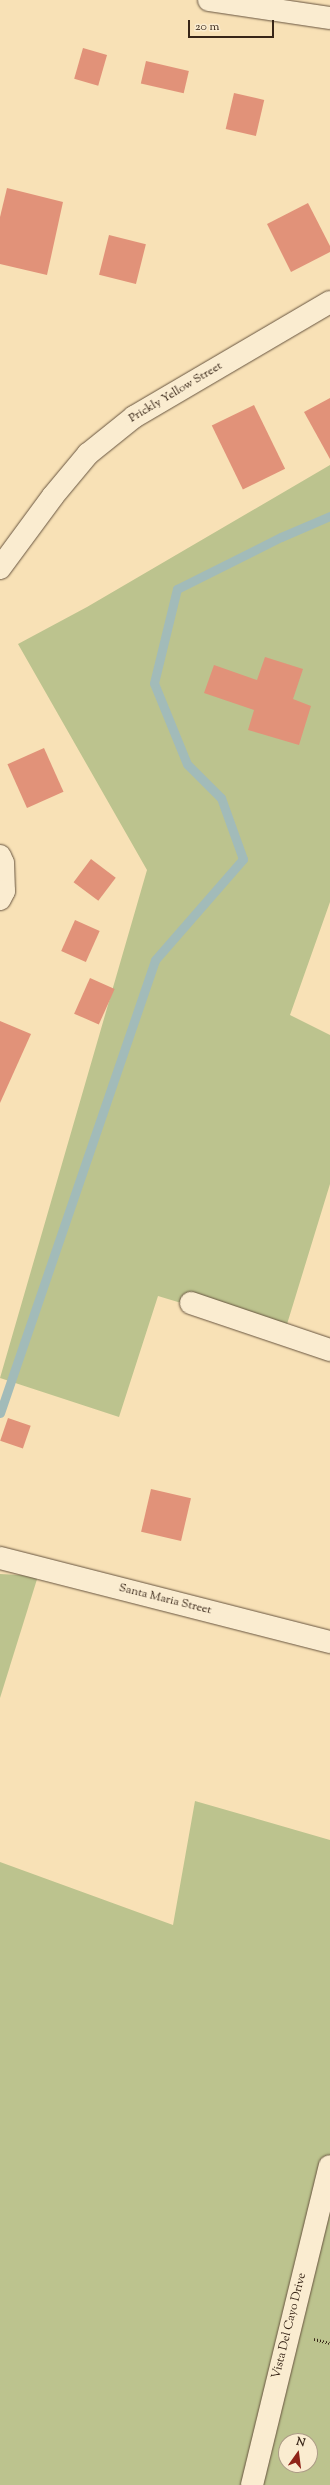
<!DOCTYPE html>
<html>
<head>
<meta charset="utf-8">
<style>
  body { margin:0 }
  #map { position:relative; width:330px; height:2485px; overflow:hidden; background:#f8e1b6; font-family:"Sorts Mill Goudy",serif }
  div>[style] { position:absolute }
  .green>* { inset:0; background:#bcc38e }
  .stream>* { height:9px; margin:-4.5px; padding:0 4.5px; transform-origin:4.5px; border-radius:4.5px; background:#a2bbb9 }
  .building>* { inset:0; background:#e19279; transform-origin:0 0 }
  .path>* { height:2.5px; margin-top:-1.25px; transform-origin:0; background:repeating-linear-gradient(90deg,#372517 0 1px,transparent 0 3px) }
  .roads { filter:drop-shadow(0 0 1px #67543f) drop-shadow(0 0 1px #67543f) }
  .minor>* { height:22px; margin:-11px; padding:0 11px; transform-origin:11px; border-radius:11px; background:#faecd0 }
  span { translate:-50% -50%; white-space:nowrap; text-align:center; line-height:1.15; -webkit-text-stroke:4px #faecd0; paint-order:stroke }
  .street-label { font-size:12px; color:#372517 }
  .north { position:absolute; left:278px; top:2433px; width:40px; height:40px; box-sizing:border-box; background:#faecd0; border:1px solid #ac9c86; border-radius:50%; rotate:14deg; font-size:11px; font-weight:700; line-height:16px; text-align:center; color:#372517 }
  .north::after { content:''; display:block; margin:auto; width:14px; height:18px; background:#8f2418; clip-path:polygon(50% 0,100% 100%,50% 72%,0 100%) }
  .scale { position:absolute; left:188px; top:20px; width:86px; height:18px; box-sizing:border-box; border:2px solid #372517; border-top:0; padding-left:5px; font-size:12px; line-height:14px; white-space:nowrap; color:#372517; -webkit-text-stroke:3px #faecd0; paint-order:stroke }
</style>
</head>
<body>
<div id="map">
  <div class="green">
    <div style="clip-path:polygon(330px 465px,330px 902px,290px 1015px,330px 1035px,330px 1184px,284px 1334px,158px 1296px,119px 1417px,0 1378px,147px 870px,18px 644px,87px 607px)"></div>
    <div style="clip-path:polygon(0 1574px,38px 1576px,0 1698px)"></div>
    <div style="clip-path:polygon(evenodd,195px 1801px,330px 1840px,330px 2485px,0 2485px,0 1862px,173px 1925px,195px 1801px,286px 2441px,310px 2441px,310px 2465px,286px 2465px,286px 2441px)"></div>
  </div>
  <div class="stream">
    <div style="left:0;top:1413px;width:479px;rotate:-71.1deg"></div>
    <div style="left:155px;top:960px;width:134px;rotate:-48.9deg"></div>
    <div style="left:243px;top:859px;width:65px;rotate:-109.8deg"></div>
    <div style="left:221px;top:798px;width:48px;rotate:-135deg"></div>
    <div style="left:187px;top:764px;width:87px;rotate:-112.2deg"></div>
    <div style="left:154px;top:683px;width:97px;rotate:-76.3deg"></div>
    <div style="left:177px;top:589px;width:116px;rotate:-26.6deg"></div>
    <div style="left:281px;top:537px;width:53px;rotate:-23.2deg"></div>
  </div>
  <div class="building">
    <div style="left:83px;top:48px;width:25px;height:32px;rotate:16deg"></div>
    <div style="left:146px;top:61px;width:44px;height:23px;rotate:13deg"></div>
    <div style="left:234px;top:93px;width:31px;height:37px;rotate:13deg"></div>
    <div style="clip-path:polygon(7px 188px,63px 202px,47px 275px,0 264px,0 217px)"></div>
    <div style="clip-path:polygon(308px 203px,330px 246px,330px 252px,291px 272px,267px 224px)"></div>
    <div style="left:109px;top:235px;width:38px;height:41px;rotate:14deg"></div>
    <div style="clip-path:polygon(330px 398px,330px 459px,304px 412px)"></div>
    <div style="left:254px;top:405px;width:71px;height:47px;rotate:64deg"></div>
    <div style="clip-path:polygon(265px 657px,303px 669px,293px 699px,311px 706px,299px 745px,248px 730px,254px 710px,204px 693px,214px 665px,257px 680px)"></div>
    <div style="left:44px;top:748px;width:48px;height:40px;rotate:66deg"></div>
    <div style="left:91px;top:859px;width:31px;height:29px;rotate:37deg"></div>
    <div style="left:75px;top:920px;width:27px;height:34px;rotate:24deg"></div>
    <div style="left:90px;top:978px;width:27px;height:39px;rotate:24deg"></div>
    <div style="clip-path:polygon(0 1021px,31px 1034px,0 1103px)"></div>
    <div style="left:8px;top:1418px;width:24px;height:24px;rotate:19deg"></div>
    <div style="left:151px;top:1489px;width:41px;height:44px;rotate:13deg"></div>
  </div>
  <div class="path">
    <div style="left:314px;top:2339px;width:16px;rotate:14deg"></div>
  </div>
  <div class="roads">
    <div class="minor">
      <div style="left:209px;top:0;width:122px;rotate:8.5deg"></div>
      <div style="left:0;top:568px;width:89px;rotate:-53.6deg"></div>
      <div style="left:53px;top:496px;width:55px;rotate:-50.2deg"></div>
      <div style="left:88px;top:454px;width:59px;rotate:-38.8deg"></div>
      <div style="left:134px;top:417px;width:227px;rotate:-30.4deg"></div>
      <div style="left:0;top:856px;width:8px;rotate:67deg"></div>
      <div style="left:3px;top:863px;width:28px;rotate:88deg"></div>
      <div style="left:4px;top:891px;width:9px;rotate:117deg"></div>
      <div style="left:191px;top:1303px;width:147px;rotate:18.7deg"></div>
      <div style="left:0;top:1558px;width:341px;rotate:14.3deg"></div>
      <div style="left:252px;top:2485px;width:328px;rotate:-76.3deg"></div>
    </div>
  </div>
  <div class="street-label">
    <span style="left:176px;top:393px;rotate:-31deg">Prickly Yellow Street</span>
    <span style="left:165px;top:1600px;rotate:14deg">Santa Maria Street</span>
    <span style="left:290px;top:2326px;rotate:-76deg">Vista Del Cayo Drive</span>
  </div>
  <div class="north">N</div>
  <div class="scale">20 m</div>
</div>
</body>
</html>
